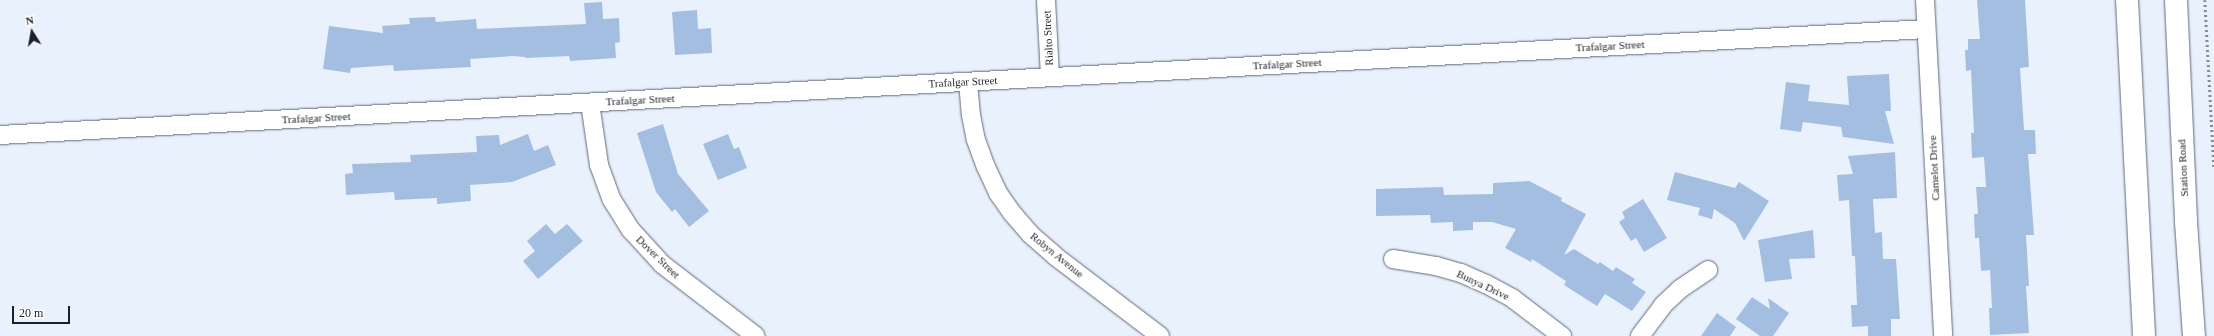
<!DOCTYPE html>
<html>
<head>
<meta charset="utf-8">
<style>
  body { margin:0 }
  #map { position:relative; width:2214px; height:336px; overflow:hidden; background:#e9f1fd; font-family:"Times New Roman",serif }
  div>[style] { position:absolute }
  .building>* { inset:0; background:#a4bee1 }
  .path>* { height:2.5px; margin-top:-1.25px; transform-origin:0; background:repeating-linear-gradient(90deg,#858a93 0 2px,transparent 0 5px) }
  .roads { filter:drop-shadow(0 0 1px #606976) drop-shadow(0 0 1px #606976) }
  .street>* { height:18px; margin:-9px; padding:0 9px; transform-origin:9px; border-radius:9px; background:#fff }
  .primary>* { height:22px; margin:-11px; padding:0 11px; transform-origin:11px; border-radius:11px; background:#fff }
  span { translate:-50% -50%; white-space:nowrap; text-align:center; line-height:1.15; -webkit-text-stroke:3.5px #fff; paint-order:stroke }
  .street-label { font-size:11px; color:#1c1f24 }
  .north { position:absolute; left:12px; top:12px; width:40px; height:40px; -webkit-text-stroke:3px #fff; paint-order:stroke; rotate:349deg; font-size:11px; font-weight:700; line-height:16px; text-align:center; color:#1c1f24 }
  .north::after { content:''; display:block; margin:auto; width:14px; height:18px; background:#1c1f24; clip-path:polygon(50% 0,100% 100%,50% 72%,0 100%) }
  .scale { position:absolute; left:12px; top:306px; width:58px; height:18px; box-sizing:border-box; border:2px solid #1c1f24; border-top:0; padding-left:5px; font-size:12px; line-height:14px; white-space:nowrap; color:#1c1f24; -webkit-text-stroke:3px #fff; paint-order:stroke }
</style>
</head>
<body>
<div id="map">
  <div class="building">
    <div style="clip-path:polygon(1977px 0,2025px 0,2029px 67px,2020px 68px,2024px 130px,2035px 130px,2036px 154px,2028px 154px,2034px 235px,2026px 235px,2029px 286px,2026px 286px,2029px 333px,1990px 335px,1989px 308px,1992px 308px,1990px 270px,1981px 271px,1979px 238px,1975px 238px,1974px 214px,1978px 214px,1976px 187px,1986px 187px,1984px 157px,1972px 158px,1971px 133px,1974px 133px,1971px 70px,1966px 71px,1965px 50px,1968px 50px,1968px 39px,1980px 39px)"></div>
    <div style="clip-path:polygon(602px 2px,603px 19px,619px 18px,620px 42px,615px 43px,616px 58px,570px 61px,569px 56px,526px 58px,525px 57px,512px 56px,470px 59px,471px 67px,394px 71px,393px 65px,351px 68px,350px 73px,323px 69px,329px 26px,383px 33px,382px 26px,410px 24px,409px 18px,435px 17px,436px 22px,476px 19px,477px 29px,586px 24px,584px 3px)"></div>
    <div style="clip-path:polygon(697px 10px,698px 29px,711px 28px,712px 53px,675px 55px,672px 12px)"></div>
    <div style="clip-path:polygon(1889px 74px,1891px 111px,1885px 111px,1894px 144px,1843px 137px,1841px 127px,1803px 122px,1801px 132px,1780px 129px,1786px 82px,1810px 85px,1808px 101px,1849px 105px,1847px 76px)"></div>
    <div style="clip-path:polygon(663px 124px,678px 174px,709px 211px,689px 227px,675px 209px,672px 212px,656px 192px,637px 133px)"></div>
    <div style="clip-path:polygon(528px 134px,534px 151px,548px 145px,556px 165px,512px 182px,470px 185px,471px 201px,437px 204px,437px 198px,395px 200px,394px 192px,346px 195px,345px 174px,353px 173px,352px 164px,411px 162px,410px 155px,477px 152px,476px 136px,499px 135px,500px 145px)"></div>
    <div style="clip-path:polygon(728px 134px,734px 149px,739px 147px,747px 168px,718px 180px,703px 144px)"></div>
    <div style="clip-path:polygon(1895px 152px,1897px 198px,1873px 199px,1875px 233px,1882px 232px,1883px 259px,1896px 259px,1900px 319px,1891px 319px,1891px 336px,1868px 336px,1868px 326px,1852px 327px,1851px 305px,1857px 305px,1855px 256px,1852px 256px,1849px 200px,1839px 201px,1837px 175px,1853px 174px,1848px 156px)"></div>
    <div style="clip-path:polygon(1675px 172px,1735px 188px,1739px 182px,1769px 201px,1744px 241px,1735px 223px,1714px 209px,1712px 219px,1698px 215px,1700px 208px,1667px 200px)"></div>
    <div style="clip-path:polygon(1529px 181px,1562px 198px,1561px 201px,1586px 214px,1564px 255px,1574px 249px,1598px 264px,1600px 262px,1613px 271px,1616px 267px,1635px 279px,1632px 283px,1646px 292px,1632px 311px,1605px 294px,1597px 306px,1564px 285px,1566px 281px,1532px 259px,1531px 262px,1505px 248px,1516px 229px,1492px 222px,1473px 222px,1473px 230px,1453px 231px,1453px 222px,1431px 223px,1430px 215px,1376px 216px,1376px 189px,1443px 187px,1444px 195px,1493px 194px,1493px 183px)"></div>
    <div style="clip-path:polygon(1643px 199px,1667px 238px,1644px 252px,1636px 238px,1631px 241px,1619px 222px,1625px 218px,1622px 212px)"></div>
    <div style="clip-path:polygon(546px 224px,555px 234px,567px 224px,583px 241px,538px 279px,523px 261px,535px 251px,527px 241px)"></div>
    <div style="clip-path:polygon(1813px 230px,1815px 258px,1789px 259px,1792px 279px,1765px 282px,1758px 240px)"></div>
    <div style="clip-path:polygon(1752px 297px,1770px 309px,1768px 298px,1789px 313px,1773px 336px,1760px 336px,1736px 319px)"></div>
    <div style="clip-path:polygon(1717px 313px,1736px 327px,1730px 336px,1701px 336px)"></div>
  </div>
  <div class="path">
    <div style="left:2205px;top:0;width:168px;rotate:86.9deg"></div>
  </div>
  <div class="roads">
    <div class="street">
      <div style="left:1046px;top:0;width:77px;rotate:87deg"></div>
      <div style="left:1925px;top:0;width:336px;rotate:86.9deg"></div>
      <div style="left:968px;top:82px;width:33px;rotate:85deg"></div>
      <div style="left:971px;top:115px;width:25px;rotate:79deg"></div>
      <div style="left:976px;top:140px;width:29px;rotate:70deg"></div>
      <div style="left:986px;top:167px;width:29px;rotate:65deg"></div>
      <div style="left:998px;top:193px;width:24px;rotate:55deg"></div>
      <div style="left:1012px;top:213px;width:28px;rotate:49deg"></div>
      <div style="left:1030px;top:234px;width:33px;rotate:41deg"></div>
      <div style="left:1055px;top:256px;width:132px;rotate:37.3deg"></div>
      <div style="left:590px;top:103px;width:63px;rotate:81.7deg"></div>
      <div style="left:599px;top:165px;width:37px;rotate:70deg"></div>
      <div style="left:612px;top:200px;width:36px;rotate:58deg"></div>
      <div style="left:631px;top:230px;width:46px;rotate:47.6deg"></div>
      <div style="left:662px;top:264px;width:118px;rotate:37.5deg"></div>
      <div style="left:0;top:135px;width:1929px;rotate:-3.15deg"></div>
      <div style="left:1393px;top:259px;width:44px;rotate:9.2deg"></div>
      <div style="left:1436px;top:266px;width:26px;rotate:16deg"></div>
      <div style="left:1461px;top:273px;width:27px;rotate:24deg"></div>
      <div style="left:1486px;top:284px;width:30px;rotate:28deg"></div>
      <div style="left:1512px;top:298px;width:63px;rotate:37.2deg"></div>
      <div style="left:1640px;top:336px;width:39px;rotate:-53deg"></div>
      <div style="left:1663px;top:305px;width:23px;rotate:-43deg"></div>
      <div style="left:1680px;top:289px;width:34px;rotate:-34deg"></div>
    </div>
    <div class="primary">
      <div style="left:2127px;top:0;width:336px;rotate:87.1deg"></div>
      <div style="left:2176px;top:0;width:222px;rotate:87.4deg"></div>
      <div style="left:2186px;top:222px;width:114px;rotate:86deg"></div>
    </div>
  </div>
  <div class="street-label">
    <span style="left:1048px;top:38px;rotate:-93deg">Rialto Street</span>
    <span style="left:1610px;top:46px;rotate:-3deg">Trafalgar Street</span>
    <span style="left:1287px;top:64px;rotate:-3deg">Trafalgar Street</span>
    <span style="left:963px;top:82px;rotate:-3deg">Trafalgar Street</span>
    <span style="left:640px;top:100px;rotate:-3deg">Trafalgar Street</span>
    <span style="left:316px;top:118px;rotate:-3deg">Trafalgar Street</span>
    <span style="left:1934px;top:168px;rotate:-93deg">Camelot Drive</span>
    <span style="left:2183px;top:168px;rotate:-93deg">Station Road</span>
    <span style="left:1057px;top:255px;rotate:39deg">Robyn Avenue</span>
    <span style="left:658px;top:257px;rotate:44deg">Dover Street</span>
    <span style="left:1483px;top:285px;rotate:25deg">Bunya Drive</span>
  </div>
  <div class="north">N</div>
  <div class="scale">20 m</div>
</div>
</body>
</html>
